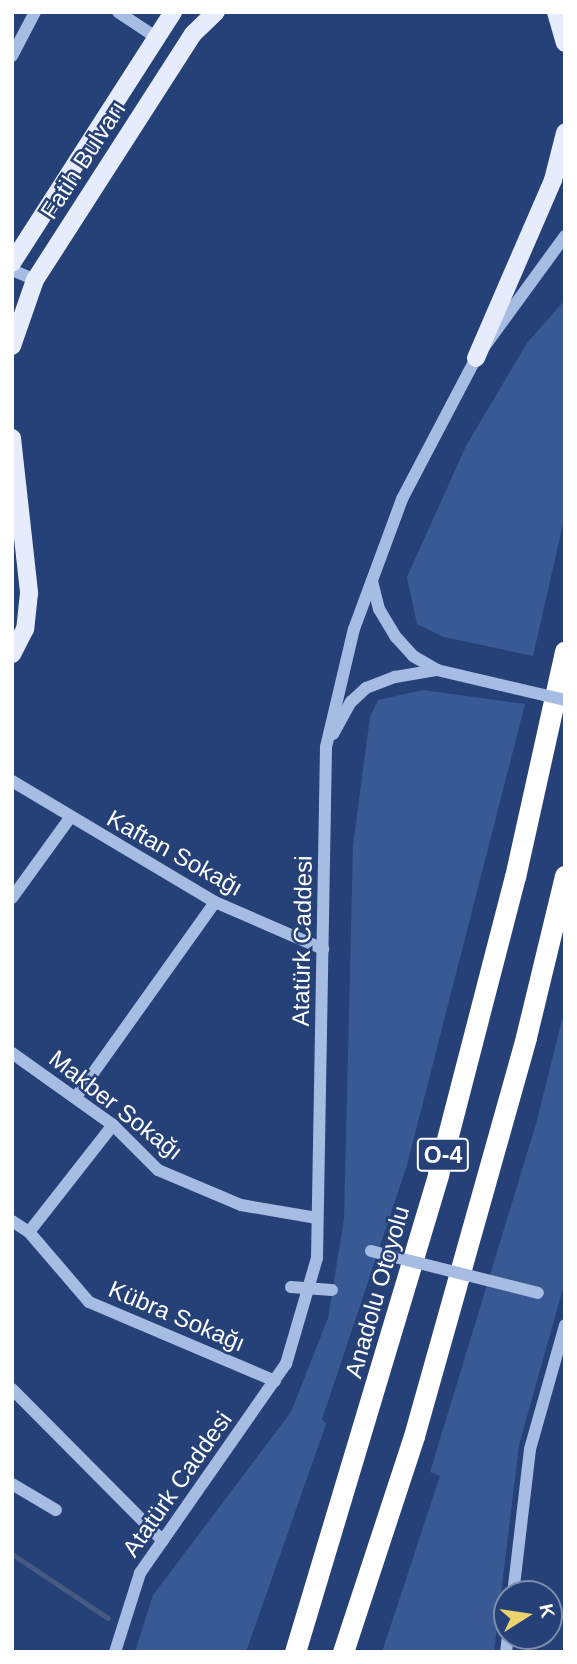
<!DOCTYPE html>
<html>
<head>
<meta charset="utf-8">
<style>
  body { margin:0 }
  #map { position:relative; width:577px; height:1664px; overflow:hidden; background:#264177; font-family:Helvetica,sans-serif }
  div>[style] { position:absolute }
  .green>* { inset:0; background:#395995 }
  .stream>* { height:5px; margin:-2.5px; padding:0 2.5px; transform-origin:2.5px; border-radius:2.5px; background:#455981 }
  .minor>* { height:12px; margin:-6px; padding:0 6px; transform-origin:6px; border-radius:6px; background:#a7bce3 }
  .major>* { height:18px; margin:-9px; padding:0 9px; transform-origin:9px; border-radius:9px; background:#e6ecfc }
  .highway>* { height:21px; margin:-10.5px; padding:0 10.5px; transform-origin:10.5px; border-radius:10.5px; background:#fff }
  .minor-bridge>* { height:12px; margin:-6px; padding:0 6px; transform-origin:6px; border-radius:6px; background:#a7bce3 }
  span { translate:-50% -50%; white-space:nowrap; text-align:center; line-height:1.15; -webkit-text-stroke:5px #264177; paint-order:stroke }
  .shield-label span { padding:2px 5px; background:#264177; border:2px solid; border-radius:5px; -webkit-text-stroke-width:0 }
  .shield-label { font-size:23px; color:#fff; font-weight:700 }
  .street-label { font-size:24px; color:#fff }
  .frame { position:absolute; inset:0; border:14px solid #fff; pointer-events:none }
  .north { position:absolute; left:493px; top:1580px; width:70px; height:70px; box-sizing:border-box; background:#264177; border:2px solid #7d8dad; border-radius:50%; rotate:78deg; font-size:19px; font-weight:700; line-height:28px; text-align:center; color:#fff }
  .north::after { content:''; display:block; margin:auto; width:24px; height:32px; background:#ebd46d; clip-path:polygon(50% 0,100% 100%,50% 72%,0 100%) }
</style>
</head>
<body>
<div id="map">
  <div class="green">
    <div style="clip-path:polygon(565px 300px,565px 515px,533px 656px,444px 637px,417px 624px,407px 577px,466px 446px,527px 343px)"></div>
    <div style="clip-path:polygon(423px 690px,525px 704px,407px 1165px,322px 1419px,326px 1424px,246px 1652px,135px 1652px,153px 1595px,291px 1412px,328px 1318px,344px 1219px,353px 846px,370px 717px,378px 700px)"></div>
    <div style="clip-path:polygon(565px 1008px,565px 1281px,519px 1445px,494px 1652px,382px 1652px,440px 1476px,430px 1472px,536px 1124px)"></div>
  </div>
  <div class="stream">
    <div style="left:12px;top:1554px;width:115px;rotate:33.7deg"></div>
  </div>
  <div class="minor">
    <div style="left:118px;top:12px;width:43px;rotate:33.7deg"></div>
    <div style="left:12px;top:56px;width:50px;rotate:-62.4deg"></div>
    <div style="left:12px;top:270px;width:25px;rotate:23deg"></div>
    <div style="left:372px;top:581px;width:29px;rotate:76deg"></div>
    <div style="left:379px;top:609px;width:33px;rotate:59deg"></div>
    <div style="left:396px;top:637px;width:25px;rotate:48deg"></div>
    <div style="left:413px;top:656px;width:28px;rotate:30deg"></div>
    <div style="left:333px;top:734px;width:37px;rotate:-61deg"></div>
    <div style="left:351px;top:702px;width:21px;rotate:-43deg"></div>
    <div style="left:366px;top:688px;width:31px;rotate:-21deg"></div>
    <div style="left:395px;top:677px;width:43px;rotate:-9.5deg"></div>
    <div style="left:12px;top:781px;width:236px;rotate:30.8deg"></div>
    <div style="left:215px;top:902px;width:118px;rotate:23.5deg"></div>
    <div style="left:12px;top:898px;width:99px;rotate:-54.1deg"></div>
    <div style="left:12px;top:1053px;width:124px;rotate:35.5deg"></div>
    <div style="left:113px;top:1125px;width:64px;rotate:45deg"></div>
    <div style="left:158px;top:1170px;width:90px;rotate:22.9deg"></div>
    <div style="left:241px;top:1205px;width:77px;rotate:9.7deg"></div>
    <div style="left:76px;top:1097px;width:239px;rotate:-54.5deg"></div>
    <div style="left:12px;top:1221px;width:20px;rotate:33deg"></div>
    <div style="left:29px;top:1232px;width:92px;rotate:49.4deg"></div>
    <div style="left:89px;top:1302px;width:202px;rotate:23deg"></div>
    <div style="left:29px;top:1232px;width:136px;rotate:-51.9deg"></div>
    <div style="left:12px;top:1389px;width:214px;rotate:45.2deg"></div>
    <div style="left:12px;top:1484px;width:51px;rotate:30.6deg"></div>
    <div style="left:513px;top:1594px;width:146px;rotate:-83.3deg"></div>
    <div style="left:530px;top:1449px;width:129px;rotate:-74.2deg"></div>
    <div style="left:115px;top:1652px;width:83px;rotate:-72.4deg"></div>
    <div style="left:140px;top:1573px;width:255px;rotate:-55.1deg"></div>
    <div style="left:286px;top:1364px;width:110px;rotate:-73.7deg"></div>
    <div style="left:317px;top:1258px;width:511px;rotate:-88.99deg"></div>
    <div style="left:326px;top:747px;width:121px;rotate:-76.7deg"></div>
    <div style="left:354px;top:629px;width:139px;rotate:-69.7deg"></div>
    <div style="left:402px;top:499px;width:159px;rotate:-62.3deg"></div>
    <div style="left:476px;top:358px;width:151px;rotate:-53.9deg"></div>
    <div style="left:506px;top:1652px;width:16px;rotate:-83deg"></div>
  </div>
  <div class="major">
    <div style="left:556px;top:12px;width:32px;rotate:74deg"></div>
    <div style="left:12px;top:263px;width:298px;rotate:-57.3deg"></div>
    <div style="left:12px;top:346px;width:70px;rotate:-70.8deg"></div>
    <div style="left:35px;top:280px;width:292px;rotate:-57.3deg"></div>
    <div style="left:193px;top:34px;width:32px;rotate:-44deg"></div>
    <div style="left:476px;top:358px;width:194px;rotate:-66.6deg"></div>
    <div style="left:553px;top:180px;width:49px;rotate:-75.7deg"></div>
    <div style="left:12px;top:438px;width:156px;rotate:83.7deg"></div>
    <div style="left:29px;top:593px;width:36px;rotate:96deg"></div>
    <div style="left:25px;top:629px;width:28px;rotate:117deg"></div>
  </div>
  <div class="highway">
    <div style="left:295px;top:1652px;width:499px;rotate:-73.3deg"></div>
    <div style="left:438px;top:1174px;width:307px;rotate:-75.5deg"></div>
    <div style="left:515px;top:877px;width:231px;rotate:-77.5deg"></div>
    <div style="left:343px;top:1652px;width:227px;rotate:-71.8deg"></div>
    <div style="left:414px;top:1436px;width:414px;rotate:-74.3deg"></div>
    <div style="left:526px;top:1037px;width:166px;rotate:-76.4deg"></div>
  </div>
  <div class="minor-bridge">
    <div style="left:437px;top:670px;width:131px;rotate:13.2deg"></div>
    <div style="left:371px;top:1251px;width:172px;rotate:14.1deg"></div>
    <div style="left:291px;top:1287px;width:41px;rotate:4.2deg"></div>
  </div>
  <div class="shield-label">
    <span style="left:443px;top:1155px">O-4</span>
  </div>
  <div class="street-label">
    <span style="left:83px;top:160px;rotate:-57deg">Fatih Bulvarı</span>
    <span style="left:175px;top:853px;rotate:29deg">Kaftan Sokağı</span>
    <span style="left:302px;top:941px;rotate:-89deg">Atatürk Caddesi</span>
    <span style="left:116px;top:1105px;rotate:38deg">Makber Sokağı</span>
    <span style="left:377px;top:1292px;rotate:-74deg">Anadolu Otoyolu</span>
    <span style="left:177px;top:1316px;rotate:23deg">Kübra Sokağı</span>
    <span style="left:177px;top:1484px;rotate:-55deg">Atatürk Caddesi</span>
  </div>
  <div class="frame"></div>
  <div class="north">K</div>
</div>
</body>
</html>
